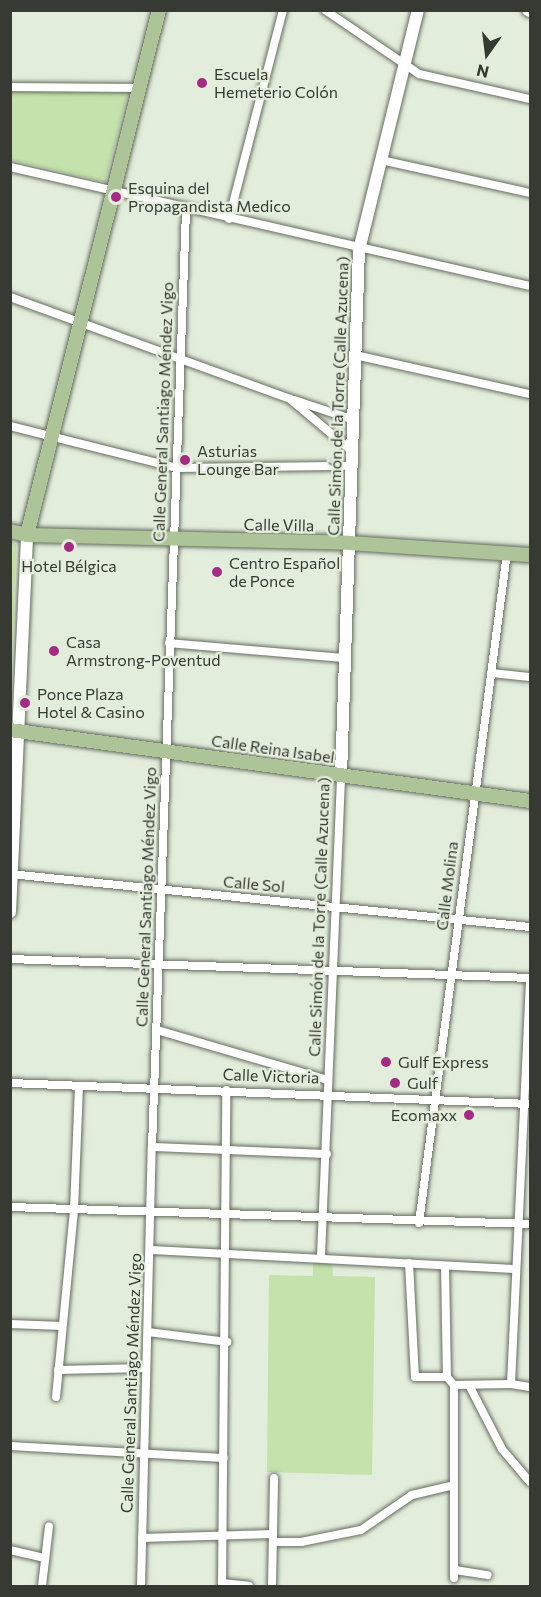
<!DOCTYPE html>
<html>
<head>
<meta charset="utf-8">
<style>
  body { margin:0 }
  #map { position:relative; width:541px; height:1597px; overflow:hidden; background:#e3eddc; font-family:Commissioner,sans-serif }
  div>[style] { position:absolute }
  .green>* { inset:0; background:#c4e2ab }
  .roads { filter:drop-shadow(0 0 2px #646d5e) drop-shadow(0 0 2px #646d5e) }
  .street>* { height:8px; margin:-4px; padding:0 4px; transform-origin:4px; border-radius:4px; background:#fff }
  .secondary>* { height:12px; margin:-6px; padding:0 6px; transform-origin:6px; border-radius:6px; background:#fff }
  .primary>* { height:14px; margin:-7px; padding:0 7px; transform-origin:7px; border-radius:7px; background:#adc499 }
  .dots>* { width:16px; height:16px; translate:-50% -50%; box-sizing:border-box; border:3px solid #e3eddc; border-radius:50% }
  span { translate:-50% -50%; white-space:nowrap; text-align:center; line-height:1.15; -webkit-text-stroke:4.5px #e3eddc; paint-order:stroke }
  .poi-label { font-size:16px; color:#363a33 }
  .left { translate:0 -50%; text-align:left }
  .right { translate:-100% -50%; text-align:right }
  .street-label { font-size:16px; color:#363a33 }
  .frame { position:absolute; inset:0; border:12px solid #363a33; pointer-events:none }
  .north { position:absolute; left:457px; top:24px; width:60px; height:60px; -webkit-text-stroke:4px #e3eddc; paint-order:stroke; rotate:194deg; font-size:16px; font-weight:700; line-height:24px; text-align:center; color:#363a33 }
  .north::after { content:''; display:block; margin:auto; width:21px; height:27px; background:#363a33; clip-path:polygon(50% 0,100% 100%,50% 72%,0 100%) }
</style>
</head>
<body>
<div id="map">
  <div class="green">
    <div style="clip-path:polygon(12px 91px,128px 92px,105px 182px,12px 160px)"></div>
    <div style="clip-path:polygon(11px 539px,16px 545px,11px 693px)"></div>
    <div style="clip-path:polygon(313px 1261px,332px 1262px,333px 1276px,375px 1277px,372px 1475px,267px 1472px,269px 1275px,313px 1276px)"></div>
  </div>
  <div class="roads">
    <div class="street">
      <div style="left:325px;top:10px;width:114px;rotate:34.2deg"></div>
      <div style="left:419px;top:74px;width:114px;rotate:12.7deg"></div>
      <div style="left:10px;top:87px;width:128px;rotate:0.4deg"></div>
      <div style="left:381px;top:160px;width:153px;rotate:12.5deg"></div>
      <div style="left:10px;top:167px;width:533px;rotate:12.89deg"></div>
      <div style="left:229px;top:219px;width:216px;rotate:-75.5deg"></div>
      <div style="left:10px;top:297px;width:298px;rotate:20deg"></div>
      <div style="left:290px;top:399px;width:82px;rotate:40.1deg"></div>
      <div style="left:355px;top:355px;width:179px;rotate:12.6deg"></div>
      <div style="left:294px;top:400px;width:63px;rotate:18.4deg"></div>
      <div style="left:10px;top:426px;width:172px;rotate:14.1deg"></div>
      <div style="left:177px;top:468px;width:175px;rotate:-0.7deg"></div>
      <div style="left:169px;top:643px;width:177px;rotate:4.9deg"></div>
      <div style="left:491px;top:673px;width:39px;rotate:6deg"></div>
      <div style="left:10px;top:874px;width:523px;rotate:5.82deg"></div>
      <div style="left:10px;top:959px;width:520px;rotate:2.09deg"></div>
      <div style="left:157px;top:1030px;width:178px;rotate:16.3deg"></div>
      <div style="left:10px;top:1083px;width:520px;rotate:2.31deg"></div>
      <div style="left:152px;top:1147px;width:175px;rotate:2.3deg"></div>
      <div style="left:10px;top:1207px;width:520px;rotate:1.87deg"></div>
      <div style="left:419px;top:1223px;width:676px;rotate:-82.52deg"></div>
      <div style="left:151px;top:1250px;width:364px;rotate:3deg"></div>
      <div style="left:321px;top:1256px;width:481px;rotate:-87.6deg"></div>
      <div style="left:409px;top:1263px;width:114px;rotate:87deg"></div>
      <div style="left:415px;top:1377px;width:32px"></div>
      <div style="left:445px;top:1266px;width:111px;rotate:89deg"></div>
      <div style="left:447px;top:1377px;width:11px;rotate:49deg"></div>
      <div style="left:454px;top:1385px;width:193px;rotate:90deg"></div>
      <div style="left:10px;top:1324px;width:52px;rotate:2.2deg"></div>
      <div style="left:148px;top:1332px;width:80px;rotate:7.2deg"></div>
      <div style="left:58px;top:1370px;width:87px;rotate:-1.3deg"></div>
      <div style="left:511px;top:1384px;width:406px;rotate:-87.3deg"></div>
      <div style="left:454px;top:1385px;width:57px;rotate:-1deg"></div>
      <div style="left:511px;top:1384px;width:19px;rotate:9deg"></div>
      <div style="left:470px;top:1387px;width:70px;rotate:62.7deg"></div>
      <div style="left:502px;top:1449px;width:43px;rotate:49.7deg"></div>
      <div style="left:56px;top:1397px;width:188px;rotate:-84.5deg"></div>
      <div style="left:74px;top:1210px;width:124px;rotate:-87.7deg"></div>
      <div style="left:10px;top:1446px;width:214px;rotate:3.2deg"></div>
      <div style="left:142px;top:1538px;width:131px;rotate:-1.7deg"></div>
      <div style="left:273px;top:1542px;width:28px"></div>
      <div style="left:301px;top:1542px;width:61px;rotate:-11.3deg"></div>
      <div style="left:361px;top:1530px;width:62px;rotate:-34.5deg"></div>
      <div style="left:412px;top:1495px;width:43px;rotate:-13.4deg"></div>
      <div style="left:10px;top:1550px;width:36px;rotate:13deg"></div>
      <div style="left:455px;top:1570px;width:33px;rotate:9deg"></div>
      <div style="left:222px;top:1583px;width:27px;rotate:6deg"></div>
      <div style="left:42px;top:1586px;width:60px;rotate:-83.3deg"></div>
      <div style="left:141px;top:1586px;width:439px;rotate:-88.6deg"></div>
      <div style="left:152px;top:1147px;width:939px;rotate:-87.92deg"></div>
      <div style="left:222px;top:1586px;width:496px;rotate:-89.5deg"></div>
      <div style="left:272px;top:1586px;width:108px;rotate:-88.9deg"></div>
    </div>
    <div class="secondary">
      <div style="left:528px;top:10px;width:2px;rotate:27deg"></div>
      <div style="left:341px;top:775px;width:525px;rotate:-88.04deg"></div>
      <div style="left:359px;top:250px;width:247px;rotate:-76.2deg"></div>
      <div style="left:10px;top:912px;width:377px;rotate:-87.4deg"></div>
    </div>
    <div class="primary">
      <div style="left:10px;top:531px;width:17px;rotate:13deg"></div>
      <div style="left:27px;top:535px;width:322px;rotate:1.4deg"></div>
      <div style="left:349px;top:543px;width:181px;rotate:3.8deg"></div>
      <div style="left:27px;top:535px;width:541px;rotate:-75.89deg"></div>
      <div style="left:10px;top:730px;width:525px;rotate:7.77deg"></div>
    </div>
  </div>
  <div class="dots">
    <div style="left:202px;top:83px;background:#a32b82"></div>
    <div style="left:116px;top:197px;background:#a32b82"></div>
    <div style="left:185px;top:460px;background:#a32b82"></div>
    <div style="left:69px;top:547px;background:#a32b82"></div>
    <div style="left:217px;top:572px;background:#a32b82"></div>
    <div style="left:54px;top:651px;background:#a32b82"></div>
    <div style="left:25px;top:703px;background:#a32b82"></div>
    <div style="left:386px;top:1062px;background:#a32b82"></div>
    <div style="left:395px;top:1083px;background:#a32b82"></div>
    <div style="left:469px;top:1115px;background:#a32b82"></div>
  </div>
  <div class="poi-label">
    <span class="left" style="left:214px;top:83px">Escuela<br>Hemeterio Colón</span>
    <span class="left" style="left:128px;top:197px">Esquina del<br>Propagandista Medico</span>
    <span class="left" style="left:197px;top:460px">Asturias<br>Lounge Bar</span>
    <span class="left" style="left:229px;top:572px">Centro Español<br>de Ponce</span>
    <span style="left:69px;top:566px">Hotel Bélgica</span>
    <span class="left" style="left:66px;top:651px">Casa<br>Armstrong-Poventud</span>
    <span class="left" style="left:37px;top:703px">Ponce Plaza<br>Hotel &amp; Casino</span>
    <span class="left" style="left:398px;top:1062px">Gulf Express</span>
    <span class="left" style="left:407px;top:1083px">Gulf</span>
    <span class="right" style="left:457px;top:1115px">Ecomaxx</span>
  </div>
  <div class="street-label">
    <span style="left:338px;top:396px;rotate:-88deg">Calle Simón de la Torre (Calle Azucena)</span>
    <span style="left:163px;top:412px;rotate:-88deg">Calle General Santiago Méndez Vigo</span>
    <span style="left:279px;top:525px;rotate:1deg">Calle Villa</span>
    <span style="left:273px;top:749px;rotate:8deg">Calle Reina Isabel</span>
    <span style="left:254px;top:884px;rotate:5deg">Calle Sol</span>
    <span style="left:447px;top:886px;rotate:-83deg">Calle Molina</span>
    <span style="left:146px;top:897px;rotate:-88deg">Calle General Santiago Méndez Vigo</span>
    <span style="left:319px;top:917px;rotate:-88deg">Calle Simón de la Torre (Calle Azucena)</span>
    <span style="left:271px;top:1076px;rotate:2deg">Calle Victoria</span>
    <span style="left:131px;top:1383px;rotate:-88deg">Calle General Santiago Méndez Vigo</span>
  </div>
  <div class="frame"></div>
  <div class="north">N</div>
</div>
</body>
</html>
